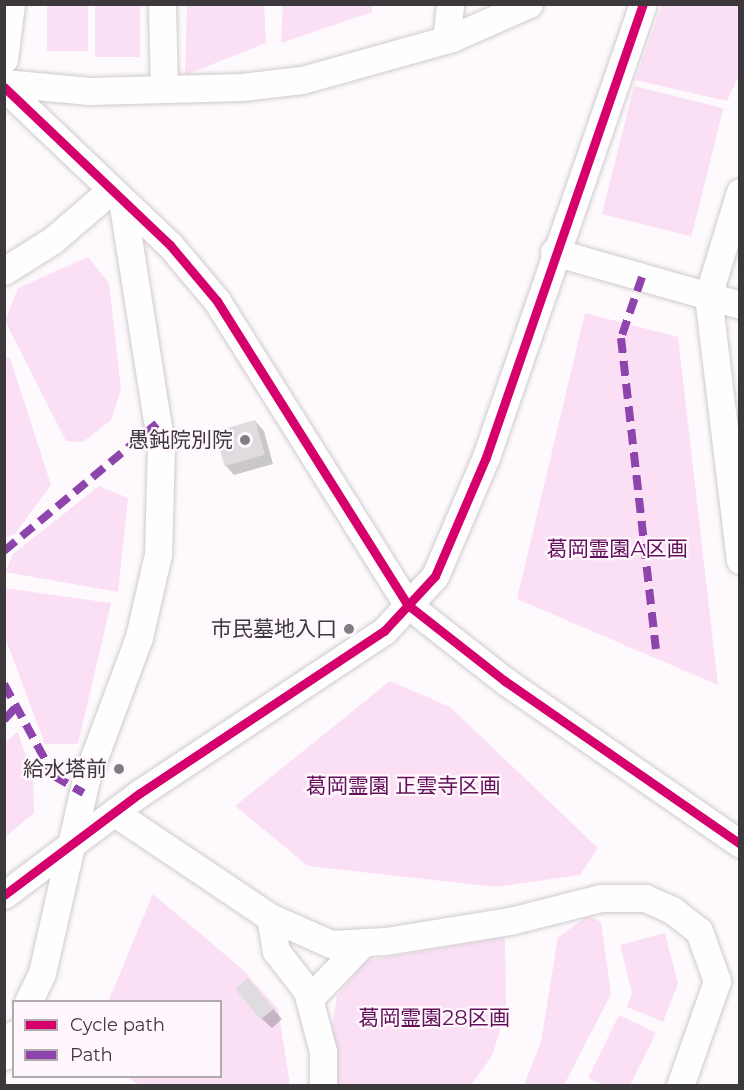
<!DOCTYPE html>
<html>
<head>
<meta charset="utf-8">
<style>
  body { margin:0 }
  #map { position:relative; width:744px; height:1090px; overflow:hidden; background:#fdf9fc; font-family:Montserrat,"Noto Sans JP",sans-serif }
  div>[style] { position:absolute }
  .green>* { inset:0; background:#fbe0f5; transform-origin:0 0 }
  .shadow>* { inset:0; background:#0003 }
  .building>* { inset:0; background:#e0dbdf; transform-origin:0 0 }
  .roads { filter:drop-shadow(0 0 2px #cfcbce) drop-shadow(0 0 2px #cfcbce) }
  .minor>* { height:27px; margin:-13.5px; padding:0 13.5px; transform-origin:13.5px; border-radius:13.5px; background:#fffeff }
  .quiet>* { height:8px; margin-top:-4px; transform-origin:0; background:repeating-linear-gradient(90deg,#8e44ad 0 15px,transparent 0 23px) }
  .cycleway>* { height:9px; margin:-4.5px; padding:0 4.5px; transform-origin:4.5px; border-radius:4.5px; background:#d6006c }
  .dots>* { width:16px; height:16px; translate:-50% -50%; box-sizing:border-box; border:3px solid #fff7fd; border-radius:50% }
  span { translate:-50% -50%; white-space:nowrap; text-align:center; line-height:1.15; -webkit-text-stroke:4.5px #fff7fd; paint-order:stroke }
  .poi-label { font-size:21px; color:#3d383c }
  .right { translate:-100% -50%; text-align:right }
  .park-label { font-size:21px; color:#600f58 }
  .frame { position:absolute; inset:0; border:6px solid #3d383c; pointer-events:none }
  .legend { position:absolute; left:12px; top:1000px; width:210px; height:78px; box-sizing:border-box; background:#fff7fd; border:2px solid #b1abb0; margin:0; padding:8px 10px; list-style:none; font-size:18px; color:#3d383c }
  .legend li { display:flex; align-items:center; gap:12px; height:30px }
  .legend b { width:30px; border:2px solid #b1abb0 }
</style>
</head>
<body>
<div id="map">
  <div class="green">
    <div style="left:47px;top:5px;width:41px;height:46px"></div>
    <div style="left:95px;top:5px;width:45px;height:52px"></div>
    <div style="clip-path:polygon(187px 5px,264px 5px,266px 43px,185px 75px)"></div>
    <div style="clip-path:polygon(283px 5px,372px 5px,372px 12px,281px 43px)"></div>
    <div style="clip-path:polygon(662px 5px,739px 5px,739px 75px,727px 101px,635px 80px)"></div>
    <div style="left:634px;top:86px;width:92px;height:132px;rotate:14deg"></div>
    <div style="clip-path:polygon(88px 257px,109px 283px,121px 390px,111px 420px,83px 442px,66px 441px,5px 321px,18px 288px)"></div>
    <div style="clip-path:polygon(585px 313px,678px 337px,718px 685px,517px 599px)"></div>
    <div style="clip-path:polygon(4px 357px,10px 358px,51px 485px,15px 534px,5px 538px)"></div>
    <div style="clip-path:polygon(99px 486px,128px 498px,118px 592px,5px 572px,13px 554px)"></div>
    <div style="clip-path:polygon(5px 588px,111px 603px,78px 744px,45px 744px,5px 637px)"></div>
    <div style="clip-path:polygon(390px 681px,450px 707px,598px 848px,580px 875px,496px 887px,308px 866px,235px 806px)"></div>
    <div style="clip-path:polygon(18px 732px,33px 778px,34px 813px,5px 837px,5px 742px)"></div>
    <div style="clip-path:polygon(153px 894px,241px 968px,278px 1009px,290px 1085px,138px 1085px,128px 1077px,220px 1076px,220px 1002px,108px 1002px)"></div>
    <div style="clip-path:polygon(588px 916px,601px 922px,611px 994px,564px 1085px,524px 1085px,541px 1042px,558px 937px)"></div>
    <div style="clip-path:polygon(665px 933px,678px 984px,663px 1022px,627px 1007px,632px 993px,620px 945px)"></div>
    <div style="clip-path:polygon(505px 937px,506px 1011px,492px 1056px,471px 1085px,335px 1086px,330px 1038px,337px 996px,365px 961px)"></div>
    <div style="clip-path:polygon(619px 1015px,656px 1033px,630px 1085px,603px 1085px,588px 1078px)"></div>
  </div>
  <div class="shadow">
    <div style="clip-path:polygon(255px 421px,264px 431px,273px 464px,234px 475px,225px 465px)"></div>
    <div style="clip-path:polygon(257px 990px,282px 1019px,272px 1028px,262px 1019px)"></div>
  </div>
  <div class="building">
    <div style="left:255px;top:420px;width:36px;height:42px;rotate:74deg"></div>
    <div style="left:248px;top:978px;width:40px;height:17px;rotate:50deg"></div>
  </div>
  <div class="roads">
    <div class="minor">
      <div style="left:162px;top:4px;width:85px;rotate:88.7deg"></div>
      <div style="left:446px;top:39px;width:35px;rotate:-83deg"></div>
      <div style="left:4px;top:59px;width:55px;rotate:-82.7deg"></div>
      <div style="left:4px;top:83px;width:86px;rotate:5.3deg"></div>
      <div style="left:90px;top:91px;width:152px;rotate:-1.5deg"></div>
      <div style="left:242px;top:87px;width:60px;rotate:-6.7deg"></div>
      <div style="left:302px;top:80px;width:156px;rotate:-15.6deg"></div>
      <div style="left:452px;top:38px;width:84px;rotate:-23.8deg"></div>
      <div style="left:4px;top:87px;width:229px;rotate:43.6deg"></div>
      <div style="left:170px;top:245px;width:73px;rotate:50deg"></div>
      <div style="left:217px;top:301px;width:359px;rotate:57.9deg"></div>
      <div style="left:408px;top:605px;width:123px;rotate:38.1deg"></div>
      <div style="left:505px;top:681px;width:286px;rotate:34.7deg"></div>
      <div style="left:740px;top:192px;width:109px;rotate:107.1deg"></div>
      <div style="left:708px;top:296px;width:266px;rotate:83.1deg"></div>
      <div style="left:554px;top:252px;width:193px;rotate:15.9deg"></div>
      <div style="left:4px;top:271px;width:58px;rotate:-32.3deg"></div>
      <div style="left:53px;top:240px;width:77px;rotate:-40.8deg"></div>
      <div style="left:115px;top:813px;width:187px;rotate:33.9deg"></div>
      <div style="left:270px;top:917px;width:67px;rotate:23.9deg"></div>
      <div style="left:331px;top:944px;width:55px;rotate:-3.1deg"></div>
      <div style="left:386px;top:941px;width:126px;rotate:-9.2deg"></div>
      <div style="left:510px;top:921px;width:94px;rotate:-14.2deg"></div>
      <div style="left:601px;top:898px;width:44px"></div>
      <div style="left:645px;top:898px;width:30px;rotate:24deg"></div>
      <div style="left:672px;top:910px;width:34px;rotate:38deg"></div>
      <div style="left:699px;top:931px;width:53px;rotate:70.2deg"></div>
      <div style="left:717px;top:981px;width:111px;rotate:109.4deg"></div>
      <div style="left:4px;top:895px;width:170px;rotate:-36.9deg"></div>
      <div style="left:140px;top:793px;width:293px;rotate:-33.6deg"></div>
      <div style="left:384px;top:631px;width:75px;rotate:-47.2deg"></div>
      <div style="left:435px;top:576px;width:129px;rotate:-66.8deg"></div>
      <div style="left:486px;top:457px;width:479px;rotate:-70.9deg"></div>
      <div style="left:270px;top:917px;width:35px;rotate:80deg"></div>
      <div style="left:276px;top:951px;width:51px;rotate:52.2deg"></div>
      <div style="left:307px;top:991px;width:62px;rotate:75.1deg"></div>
      <div style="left:323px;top:1051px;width:35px;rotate:90deg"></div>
      <div style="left:309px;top:999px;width:79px;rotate:-46deg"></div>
      <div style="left:28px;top:1002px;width:32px;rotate:-64deg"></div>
      <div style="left:42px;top:973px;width:199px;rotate:-77.2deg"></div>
      <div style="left:86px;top:779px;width:152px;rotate:-69.5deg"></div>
      <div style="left:139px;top:637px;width:85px;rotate:-77.1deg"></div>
      <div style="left:158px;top:554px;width:108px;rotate:-88.4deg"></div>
      <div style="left:161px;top:446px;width:249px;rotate:-99deg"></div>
      <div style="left:4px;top:1056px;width:24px;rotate:-66deg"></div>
    </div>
  </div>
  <div class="quiet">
    <div style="left:642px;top:277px;width:65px;rotate:109deg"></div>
    <div style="left:621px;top:338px;width:313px;rotate:83.6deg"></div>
    <div style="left:4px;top:551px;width:202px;rotate:-39.8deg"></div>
    <div style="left:4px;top:684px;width:105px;rotate:61.5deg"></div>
    <div style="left:54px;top:776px;width:34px;rotate:30deg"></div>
    <div style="left:4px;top:720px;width:18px;rotate:-47deg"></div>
  </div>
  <div class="cycleway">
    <div style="left:4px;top:87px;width:229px;rotate:43.6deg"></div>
    <div style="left:170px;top:245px;width:73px;rotate:50deg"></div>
    <div style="left:217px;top:301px;width:359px;rotate:57.9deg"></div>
    <div style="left:408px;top:605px;width:123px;rotate:38.1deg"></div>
    <div style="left:505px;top:681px;width:286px;rotate:34.7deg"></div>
    <div style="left:4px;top:895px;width:170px;rotate:-36.9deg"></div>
    <div style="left:140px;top:793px;width:293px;rotate:-33.6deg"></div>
    <div style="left:384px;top:631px;width:75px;rotate:-47.2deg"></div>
    <div style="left:435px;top:576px;width:129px;rotate:-66.8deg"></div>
    <div style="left:486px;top:457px;width:479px;rotate:-70.9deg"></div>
  </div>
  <div class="dots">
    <div style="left:245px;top:440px;background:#807c7f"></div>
    <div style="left:349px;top:629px;background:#807c7f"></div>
    <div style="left:119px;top:769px;background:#807c7f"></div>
  </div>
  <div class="poi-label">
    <span class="right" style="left:233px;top:440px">愚鈍院別院</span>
    <span class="right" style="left:337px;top:629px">市民墓地入口</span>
    <span class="right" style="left:107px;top:769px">給水塔前</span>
  </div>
  <div class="park-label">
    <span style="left:617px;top:549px">葛岡霊園A区画</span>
    <span style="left:403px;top:786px">葛岡霊園 正雲寺区画</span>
    <span style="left:434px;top:1018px">葛岡霊園28区画</span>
  </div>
  <div class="frame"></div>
  <ul class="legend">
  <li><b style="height:8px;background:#d6006c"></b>Cycle path</li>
  <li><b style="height:8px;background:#8e44ad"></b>Path</li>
  </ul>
</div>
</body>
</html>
